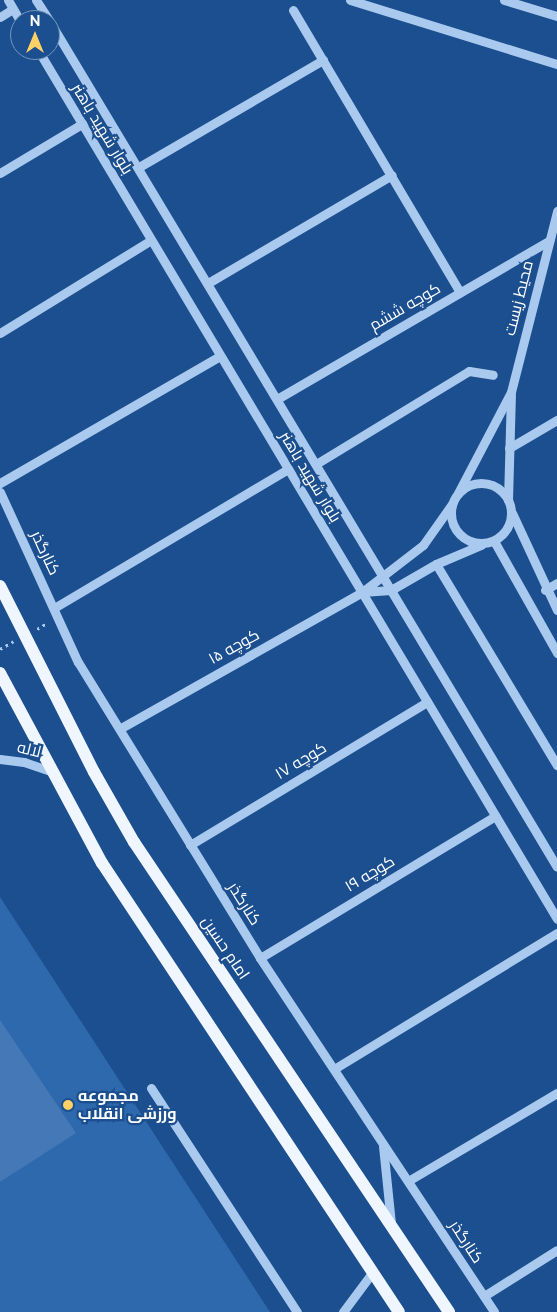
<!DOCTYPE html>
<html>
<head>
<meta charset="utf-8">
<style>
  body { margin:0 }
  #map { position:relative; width:557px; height:1312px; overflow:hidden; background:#1b4f8f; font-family:Raleway,Cairo,sans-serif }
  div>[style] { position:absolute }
  .green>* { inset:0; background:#2e69ad }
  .building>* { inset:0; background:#4478b7 }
  .path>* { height:2.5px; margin-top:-1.25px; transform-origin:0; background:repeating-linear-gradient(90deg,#a9c9ee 0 2.5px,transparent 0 6.5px) }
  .minor>* { height:9px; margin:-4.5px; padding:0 4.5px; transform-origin:4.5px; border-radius:4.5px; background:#a9c9ee }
  .minor>.ring { margin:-4.5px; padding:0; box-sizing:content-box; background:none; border:9px solid #a9c9ee; border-radius:50% }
  .major>* { height:12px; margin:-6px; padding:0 6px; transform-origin:6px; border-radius:6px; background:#f0f6ff }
  .dots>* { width:14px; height:14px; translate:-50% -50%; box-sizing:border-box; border:2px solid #1b4f8f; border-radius:50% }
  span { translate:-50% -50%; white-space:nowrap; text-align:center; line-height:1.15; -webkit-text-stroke:4.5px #1b4f8f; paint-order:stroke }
  .street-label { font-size:16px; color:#fff }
  .poi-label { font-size:16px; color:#fff; font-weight:700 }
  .left { translate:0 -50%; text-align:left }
  .north { position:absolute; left:10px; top:10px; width:50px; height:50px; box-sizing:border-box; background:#1b4f8f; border:1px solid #7695bc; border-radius:50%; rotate:0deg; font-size:14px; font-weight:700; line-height:20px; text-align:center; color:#fff }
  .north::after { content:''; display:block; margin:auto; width:18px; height:22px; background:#ffd166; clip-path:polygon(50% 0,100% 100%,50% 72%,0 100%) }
</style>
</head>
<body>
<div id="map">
  <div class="green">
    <div style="clip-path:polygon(0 897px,270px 1312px,0 1312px)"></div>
  </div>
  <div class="building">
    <div style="clip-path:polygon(0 1020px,76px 1133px,0 1182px)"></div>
  </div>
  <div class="path">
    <div style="left:37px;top:629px;width:12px;rotate:-31deg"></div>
    <div style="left:0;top:649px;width:16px;rotate:-30deg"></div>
  </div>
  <div class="minor">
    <div style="left:8px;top:0;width:24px;rotate:60deg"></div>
    <div style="left:36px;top:0;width:24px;rotate:57deg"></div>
    <div style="left:350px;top:0;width:217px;rotate:17.2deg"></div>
    <div style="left:504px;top:0;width:55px;rotate:16.8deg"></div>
    <div style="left:293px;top:10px;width:328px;rotate:59.4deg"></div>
    <div style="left:0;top:17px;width:15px;rotate:-32deg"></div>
    <div style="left:50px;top:22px;width:985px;rotate:59.04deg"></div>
    <div style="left:38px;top:50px;width:1012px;rotate:59.15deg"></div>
    <div style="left:139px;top:167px;width:213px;rotate:-30.2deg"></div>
    <div style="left:0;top:173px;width:96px;rotate:-30.9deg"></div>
    <div style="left:208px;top:283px;width:213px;rotate:-30.4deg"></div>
    <div style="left:0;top:333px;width:177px;rotate:-31.6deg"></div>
    <div style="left:277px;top:399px;width:315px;rotate:-30.2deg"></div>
    <div style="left:509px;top:448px;width:56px;rotate:-30.3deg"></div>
    <div style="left:316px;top:464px;width:179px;rotate:-31.3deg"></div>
    <div style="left:469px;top:371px;width:24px;rotate:9deg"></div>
    <div class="ring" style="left:451px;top:483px;width:51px;height:51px"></div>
    <div style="left:0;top:483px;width:254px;rotate:-30deg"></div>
    <div style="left:0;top:492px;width:187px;rotate:65.4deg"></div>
    <div style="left:78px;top:662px;width:347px;rotate:58.4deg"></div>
    <div style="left:260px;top:958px;width:424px;rotate:56.5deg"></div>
    <div style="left:458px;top:493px;width:114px;rotate:-62.3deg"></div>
    <div style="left:511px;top:392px;width:187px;rotate:-75.7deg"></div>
    <div style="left:508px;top:500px;width:105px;rotate:-88.4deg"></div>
    <div style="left:512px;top:513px;width:107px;rotate:65.1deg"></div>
    <div style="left:494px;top:541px;width:129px;rotate:60.6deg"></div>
    <div style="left:436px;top:564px;width:235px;rotate:59deg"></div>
    <div style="left:545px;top:590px;width:14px;rotate:-30deg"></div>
    <div style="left:362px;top:592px;width:29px;rotate:-4deg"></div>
    <div style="left:391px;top:590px;width:52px;rotate:-30deg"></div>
    <div style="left:436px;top:564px;width:49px;rotate:-22.9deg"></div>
    <div style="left:54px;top:608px;width:272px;rotate:-30.7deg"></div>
    <div style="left:121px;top:728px;width:277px;rotate:-29.4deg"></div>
    <div style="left:362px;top:592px;width:77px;rotate:-37.6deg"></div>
    <div style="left:423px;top:545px;width:50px;rotate:-54.7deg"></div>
    <div style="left:0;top:759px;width:24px;rotate:7deg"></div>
    <div style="left:24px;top:762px;width:28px;rotate:19deg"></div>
    <div style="left:190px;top:845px;width:277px;rotate:-31.1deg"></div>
    <div style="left:260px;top:958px;width:275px;rotate:-31.1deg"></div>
    <div style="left:334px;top:1069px;width:261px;rotate:-31.4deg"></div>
    <div style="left:151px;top:1088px;width:267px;rotate:56.9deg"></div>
    <div style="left:383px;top:1146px;width:77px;rotate:84.1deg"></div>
    <div style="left:408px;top:1181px;width:173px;rotate:-30.6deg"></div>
    <div style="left:484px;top:1296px;width:86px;rotate:-32.2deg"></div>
    <div style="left:343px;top:1312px;width:49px;rotate:-53.4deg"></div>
  </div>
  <div class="major">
    <div style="left:0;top:586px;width:208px;rotate:63.2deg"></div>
    <div style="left:94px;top:772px;width:81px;rotate:60.3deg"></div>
    <div style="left:134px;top:842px;width:566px;rotate:56.17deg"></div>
    <div style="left:0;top:673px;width:216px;rotate:61.8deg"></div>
    <div style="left:102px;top:863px;width:538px;rotate:56.52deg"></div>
  </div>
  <div class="dots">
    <div style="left:68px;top:1105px;background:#ffd166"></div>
  </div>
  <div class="street-label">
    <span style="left:102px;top:129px;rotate:59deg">بلوار شهید باهنر</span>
    <span style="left:519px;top:298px;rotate:-76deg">محیط زیست</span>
    <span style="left:405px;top:307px;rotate:-30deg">کوچه ششم</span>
    <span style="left:310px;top:477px;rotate:59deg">بلوار شهید باهنر</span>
    <span style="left:45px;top:553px;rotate:65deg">کنارگذر</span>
    <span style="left:234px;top:647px;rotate:-29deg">کوچه ۱۵</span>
    <span style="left:29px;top:750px;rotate:14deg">لاله</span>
    <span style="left:301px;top:761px;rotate:-31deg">کوچه ۱۷</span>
    <span style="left:370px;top:874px;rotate:-31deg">کوچه ۱۹</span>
    <span style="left:244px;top:904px;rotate:58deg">کنارگذر</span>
    <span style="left:225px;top:948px;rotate:56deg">امام حسین</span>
    <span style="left:466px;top:1242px;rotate:57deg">کنارگذر</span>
  </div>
  <div class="poi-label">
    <span class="left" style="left:78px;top:1105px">مجموعه<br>ورزشی انقلاب</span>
  </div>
  <div class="north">N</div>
</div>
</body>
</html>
